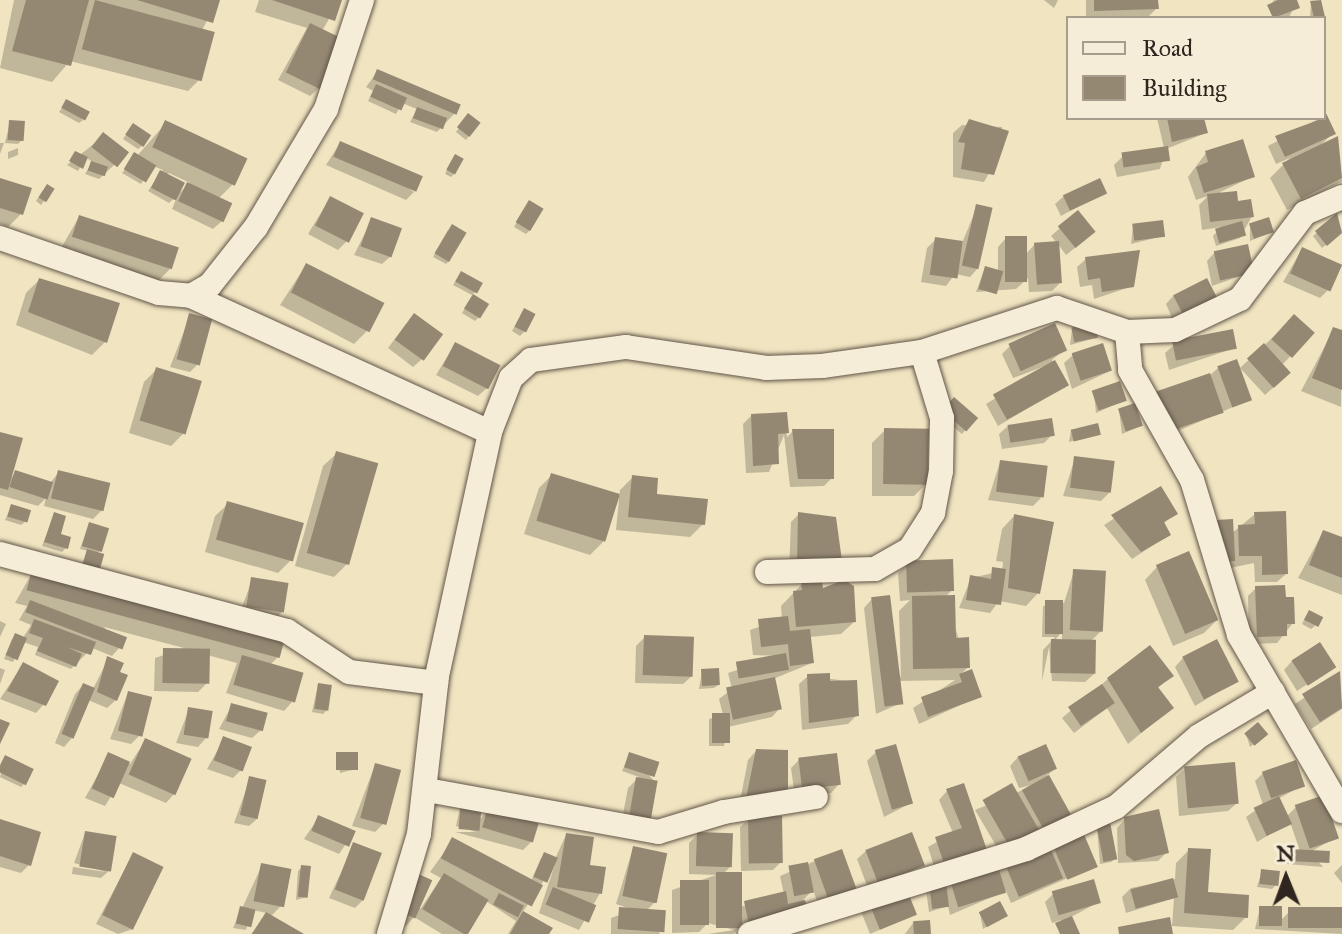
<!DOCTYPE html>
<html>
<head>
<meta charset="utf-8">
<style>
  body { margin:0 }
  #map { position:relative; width:1342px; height:934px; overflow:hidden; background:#f0e4c1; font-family:"IM FELL Great Primer",serif }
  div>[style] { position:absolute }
  .shadow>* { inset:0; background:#0003 }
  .round { border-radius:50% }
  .building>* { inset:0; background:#948873; transform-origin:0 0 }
  .roads { filter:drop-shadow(0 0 2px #615548) drop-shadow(0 0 2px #615548) }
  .minor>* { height:24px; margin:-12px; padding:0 12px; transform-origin:12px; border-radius:12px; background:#f5edd7 }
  span { translate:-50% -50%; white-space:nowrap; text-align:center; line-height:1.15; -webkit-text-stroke:7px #f5edd7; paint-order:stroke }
  .legend { position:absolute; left:1066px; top:16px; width:260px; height:104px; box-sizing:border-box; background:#f5edd7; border:2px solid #a79d8d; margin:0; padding:10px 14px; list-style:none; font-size:24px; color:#31251f }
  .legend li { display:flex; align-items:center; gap:16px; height:40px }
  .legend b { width:40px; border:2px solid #a79d8d }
  .north { position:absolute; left:1246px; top:838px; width:80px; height:80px; -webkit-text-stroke:6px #f5edd7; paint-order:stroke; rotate:359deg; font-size:22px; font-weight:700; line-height:32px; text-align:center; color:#31251f }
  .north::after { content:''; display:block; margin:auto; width:28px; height:36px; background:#31251f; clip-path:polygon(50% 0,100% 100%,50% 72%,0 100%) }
</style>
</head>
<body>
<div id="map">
  <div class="shadow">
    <div class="round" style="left:1270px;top:-2px;width:22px;height:22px"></div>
    <div style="clip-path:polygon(14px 0,218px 0,202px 30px,201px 78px,188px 91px,70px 61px,52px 82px,0 68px)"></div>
    <div style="clip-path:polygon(259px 0,340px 0,322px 31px,319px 88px,310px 96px,278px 80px,307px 28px,255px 12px)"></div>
    <div style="clip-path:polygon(1044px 0,1058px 0,1054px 8px)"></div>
    <div style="clip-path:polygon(1086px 0,1156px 0,1157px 8px,1148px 17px,1086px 18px)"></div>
    <div style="clip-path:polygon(1311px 3px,1322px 17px,1321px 18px,1310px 18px)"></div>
    <div style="clip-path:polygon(378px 71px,455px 113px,437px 132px,410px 122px,417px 109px,402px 103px,396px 114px,368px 101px,373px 91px,366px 87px)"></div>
    <div style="clip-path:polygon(66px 102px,83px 120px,79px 123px,59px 112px)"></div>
    <div style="clip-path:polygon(1324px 116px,1333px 133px,1320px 146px,1337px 139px,1342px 181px,1287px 210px,1270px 178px,1290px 158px,1276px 164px,1268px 146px)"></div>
    <div style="clip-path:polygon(1157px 118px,1202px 118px,1206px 133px,1166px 149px,1160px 169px,1117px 177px,1114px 165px,1123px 156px,1164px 148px)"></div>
    <div style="clip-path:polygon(465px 120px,478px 124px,466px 140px,456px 132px)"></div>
    <div style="clip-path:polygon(10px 122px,22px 140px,18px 144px,5px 143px)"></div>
    <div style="clip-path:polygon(evenodd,166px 123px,233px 184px,218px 199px,222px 221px,213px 229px,172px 209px,178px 195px,169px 203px,148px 191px,163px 170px,153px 166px,141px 184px,122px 173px,166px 123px,169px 173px,190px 183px,178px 194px,167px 176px,169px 173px)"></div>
    <div style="clip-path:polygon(962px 125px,1002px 127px,1003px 149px,984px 182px,953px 177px,953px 133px)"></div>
    <div style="clip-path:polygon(130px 129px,142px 146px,138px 149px,123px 139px)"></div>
    <div style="clip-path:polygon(0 143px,4px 143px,0 154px)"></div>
    <div style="clip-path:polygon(95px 143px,127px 153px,99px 179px,85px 174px,92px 162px,86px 157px,78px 171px,67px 165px)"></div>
    <div style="clip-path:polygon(340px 143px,414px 192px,406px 200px,326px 165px)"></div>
    <div style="clip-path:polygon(18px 148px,18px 155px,8px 159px,8px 152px)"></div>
    <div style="clip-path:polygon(1206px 153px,1252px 177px,1220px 192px,1252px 216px,1240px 238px,1216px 246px,1213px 236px,1221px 227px,1202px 230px,1199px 205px,1208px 196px,1196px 200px,1188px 177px)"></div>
    <div style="clip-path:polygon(452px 160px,455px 173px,451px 177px,445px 174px)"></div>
    <div style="clip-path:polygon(0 180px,21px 214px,8px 227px,0 224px)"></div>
    <div style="clip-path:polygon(53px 189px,41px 205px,36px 201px,43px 190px)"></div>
    <div style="clip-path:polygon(1104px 192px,1061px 216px,1055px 204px,1064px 196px)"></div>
    <div style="clip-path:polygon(330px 198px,347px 241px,338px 250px,308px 234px)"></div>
    <div style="clip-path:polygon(526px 206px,530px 230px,526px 234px,514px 227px)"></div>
    <div style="clip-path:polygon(977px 207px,978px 268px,970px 277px,955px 274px,946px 286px,921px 282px,927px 248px,936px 239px,962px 243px)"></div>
    <div style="clip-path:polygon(1077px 213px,1085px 240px,1066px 255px,1058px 244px,1060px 283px,1052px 291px,1029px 292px,1028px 278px,1016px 289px,976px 292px,985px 268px,998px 272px,998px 247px,1006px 238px,1025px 255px,1035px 244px,1057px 243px,1051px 236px)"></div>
    <div style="clip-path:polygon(1337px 216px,1342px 232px,1322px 248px,1313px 236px)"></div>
    <div style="clip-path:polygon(79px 217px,170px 269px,157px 282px,60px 250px)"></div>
    <div style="clip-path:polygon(372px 219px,391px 256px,382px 264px,354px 255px)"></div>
    <div style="clip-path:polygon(1250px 225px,1272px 232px,1250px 241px)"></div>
    <div style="clip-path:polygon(1133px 226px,1163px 236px,1131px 244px)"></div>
    <div style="clip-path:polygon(448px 230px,450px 260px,446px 264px,433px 257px)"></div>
    <div style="clip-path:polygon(1302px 249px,1328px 290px,1320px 298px,1283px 282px)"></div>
    <div style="clip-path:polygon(1215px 252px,1252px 272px,1212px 286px,1207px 261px)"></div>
    <div style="clip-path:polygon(1086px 259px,1133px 286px,1094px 299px,1092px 285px,1080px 287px,1077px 267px)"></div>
    <div style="clip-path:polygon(306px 265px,367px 331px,354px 344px,280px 305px)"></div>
    <div style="clip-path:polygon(461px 273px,476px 291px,472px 295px,453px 285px)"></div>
    <div style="clip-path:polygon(39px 280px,105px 342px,92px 355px,16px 325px,26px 293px)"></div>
    <div style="clip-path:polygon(1174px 295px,1214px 297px,1173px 320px,1166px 304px)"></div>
    <div style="clip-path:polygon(470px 300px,479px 317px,475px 321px,462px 313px)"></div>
    <div style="clip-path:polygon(524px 310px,524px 332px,520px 336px,512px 331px)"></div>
    <div style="clip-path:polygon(190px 316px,199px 363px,190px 372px,170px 367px)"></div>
    <div style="clip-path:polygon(406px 324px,422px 359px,413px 367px,388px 348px)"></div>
    <div style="clip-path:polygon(1286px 325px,1312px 333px,1282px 365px,1289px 373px,1265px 395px,1240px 368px)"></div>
    <div style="clip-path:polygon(1072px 329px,1096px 338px,1070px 345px)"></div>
    <div style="clip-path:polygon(1334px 329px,1342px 332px,1341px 407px,1301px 391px)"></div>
    <div style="clip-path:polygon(455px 344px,487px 388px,478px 396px,436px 375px)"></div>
    <div style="clip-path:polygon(1174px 345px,1235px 348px,1169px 370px,1165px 353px)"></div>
    <div style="clip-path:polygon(1010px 346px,1065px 349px,1052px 360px,1067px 385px,998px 426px,986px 404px,1053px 363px,1013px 378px,1002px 354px)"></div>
    <div style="clip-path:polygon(1073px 355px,1110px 371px,1072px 389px,1064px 363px)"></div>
    <div style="clip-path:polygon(1218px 368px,1249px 400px,1162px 438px,1209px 376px)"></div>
    <div style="clip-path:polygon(157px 369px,184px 433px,171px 446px,129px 433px,144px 382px)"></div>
    <div style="clip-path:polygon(1094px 393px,1125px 400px,1096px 413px)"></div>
    <div style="clip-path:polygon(1119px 410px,1141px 426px,1122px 434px)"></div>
    <div style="clip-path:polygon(785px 414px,787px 437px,793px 431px,832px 478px,824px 486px,790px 487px,784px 435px,769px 472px,746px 473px,743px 424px,751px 416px)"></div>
    <div style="clip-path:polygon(940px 416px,976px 418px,962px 434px)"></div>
    <div style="clip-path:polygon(1008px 426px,1052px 435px,1044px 443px,1002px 449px,999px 434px)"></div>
    <div style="clip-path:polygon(885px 430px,927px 483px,914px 496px,872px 496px,872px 443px)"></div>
    <div style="clip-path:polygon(1071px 430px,1098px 434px,1069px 442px)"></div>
    <div style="clip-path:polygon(0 434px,9px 480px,16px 472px,50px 483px,59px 472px,101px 511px,93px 519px,44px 506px,46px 498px,38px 506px,0 495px)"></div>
    <div style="clip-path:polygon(336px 454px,347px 564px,334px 577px,295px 566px,323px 466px)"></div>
    <div style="clip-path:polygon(1075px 458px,1109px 493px,1101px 501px,1063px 496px)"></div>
    <div style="clip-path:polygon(1000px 462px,1041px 498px,1033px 506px,988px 500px)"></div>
    <div style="clip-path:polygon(552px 475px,620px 496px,603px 542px,590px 555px,524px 534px,539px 488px)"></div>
    <div style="clip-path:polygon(633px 477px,655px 496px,703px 524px,690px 537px,616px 530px,620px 490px)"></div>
    <div style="clip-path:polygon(1161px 488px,1175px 513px,1163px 524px,1169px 535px,1132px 559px,1104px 525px)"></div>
    <div style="clip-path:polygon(228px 504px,291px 560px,278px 573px,205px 552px,215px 516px)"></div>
    <div style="clip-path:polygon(12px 506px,25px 522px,21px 525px,5px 520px)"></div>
    <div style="clip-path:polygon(799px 514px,840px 560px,789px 571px,791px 522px)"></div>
    <div style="clip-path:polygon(1255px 514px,1286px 574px,1277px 582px,1255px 582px,1254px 563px,1225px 569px,1232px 533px)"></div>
    <div style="clip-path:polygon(54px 515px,66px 548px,62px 552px,42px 546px)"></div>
    <div style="clip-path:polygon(1014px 516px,1038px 593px,1026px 606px,999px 601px,990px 613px,959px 608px,971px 578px,1002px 571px,1003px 562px,996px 561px,1002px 529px)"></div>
    <div style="clip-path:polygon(89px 524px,101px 550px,80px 568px,88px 551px,80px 549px)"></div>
    <div style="clip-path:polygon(1323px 532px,1342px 539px,1342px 595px,1298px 578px)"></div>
    <div style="clip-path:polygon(907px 564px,952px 590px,945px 597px,968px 667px,960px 675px,980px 696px,919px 724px,913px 708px,955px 680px,898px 681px,901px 703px,876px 714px,864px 608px,872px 599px,901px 678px,899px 611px,910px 600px,900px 601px,898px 573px)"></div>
    <div style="clip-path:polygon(1157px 567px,1217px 620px,1204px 633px,1173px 646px,1145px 580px)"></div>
    <div style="clip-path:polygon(evenodd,1074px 571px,1101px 631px,1090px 642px,1094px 674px,1085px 682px,1052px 681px,1049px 647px,1042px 681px,1043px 650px,1055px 637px,1042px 637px,1043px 606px,1064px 603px,1074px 571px,1062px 632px,1062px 641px,1054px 641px,1062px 632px)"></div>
    <div style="clip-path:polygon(32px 573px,278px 657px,270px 665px,292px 702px,284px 711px,226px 693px,237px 663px,207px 655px,207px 683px,198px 692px,154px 691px,155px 658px,184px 648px,104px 627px,120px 647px,112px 656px,92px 648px,71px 669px,35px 655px,38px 647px,23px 642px,13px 662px,4px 659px,12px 639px,23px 638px,31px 625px,19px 620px,27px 606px,15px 603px)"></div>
    <div style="clip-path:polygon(252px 580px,282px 612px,274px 621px,239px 615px)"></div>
    <div style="clip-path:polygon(802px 584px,854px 622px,841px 634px,809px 637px,812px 663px,773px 679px,780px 708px,772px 717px,728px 727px,724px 746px,709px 746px,709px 719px,723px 715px,719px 699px,732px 689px,728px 673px,780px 656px,753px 655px,750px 630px,782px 619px,781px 606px)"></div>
    <div style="clip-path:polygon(1256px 588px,1284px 600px,1293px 623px,1277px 643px,1249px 644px,1248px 596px)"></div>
    <div style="clip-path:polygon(1306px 616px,1315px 626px,1311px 629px,1302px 624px)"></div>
    <div style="clip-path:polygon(0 621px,6px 624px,0 637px)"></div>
    <div style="clip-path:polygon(645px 637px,692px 676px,683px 684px,635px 683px,636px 646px)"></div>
    <div style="clip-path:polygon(1183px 658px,1236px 681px,1195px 706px,1175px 667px)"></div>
    <div style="clip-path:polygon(108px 659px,118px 673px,116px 700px,107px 708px,88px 700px,72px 738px,64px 747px,55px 743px,75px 694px,83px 685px,93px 689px)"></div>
    <div style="clip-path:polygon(1292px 661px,1333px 667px,1297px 691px,1284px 670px)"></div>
    <div style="clip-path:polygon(23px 664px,44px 704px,36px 713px,0 699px)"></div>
    <div style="clip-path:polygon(0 668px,5px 670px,0 684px)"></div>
    <div style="clip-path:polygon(702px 671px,718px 685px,714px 688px,699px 689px)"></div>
    <div style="clip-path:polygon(1339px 674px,1342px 709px,1311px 729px,1295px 704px)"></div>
    <div style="clip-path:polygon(1171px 675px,1157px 689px,1171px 708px,1128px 744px,1107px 708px,1074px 733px,1062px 718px,1108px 679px)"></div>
    <div style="clip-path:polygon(808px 676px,855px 682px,857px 715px,848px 724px,802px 730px,799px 684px)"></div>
    <div style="clip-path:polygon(318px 685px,327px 710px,323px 714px,312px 712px)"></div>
    <div style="clip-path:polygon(128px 693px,139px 736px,131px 744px,110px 739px)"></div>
    <div style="clip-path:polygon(232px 705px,261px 730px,252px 738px,219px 729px)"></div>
    <div style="clip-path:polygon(189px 709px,206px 738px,198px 747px,176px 743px)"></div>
    <div style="clip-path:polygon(1246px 734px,1262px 738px,1250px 747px)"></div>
    <div style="clip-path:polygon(224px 739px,241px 770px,233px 778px,207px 769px)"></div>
    <div style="clip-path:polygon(145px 741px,174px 794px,166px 803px,119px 783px,105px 806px,85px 798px,109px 755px,130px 764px)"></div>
    <div style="clip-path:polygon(756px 751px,786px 752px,739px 806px,748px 760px)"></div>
    <div style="clip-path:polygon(876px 752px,911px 803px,884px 817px,867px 761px)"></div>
    <div style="clip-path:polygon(630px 754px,656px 783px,621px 825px,628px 788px,639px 777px,622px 771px)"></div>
    <div style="clip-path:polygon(338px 756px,356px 769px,340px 773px)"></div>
    <div style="clip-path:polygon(1018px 757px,1055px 768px,1047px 776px,1070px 815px,1004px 859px,975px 810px,1037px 784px,1019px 788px,1010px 766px)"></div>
    <div style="clip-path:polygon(5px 758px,25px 783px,21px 787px,0 777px)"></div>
    <div style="clip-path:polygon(799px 760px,839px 784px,831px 793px,795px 797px,791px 768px)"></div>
    <div style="clip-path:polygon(375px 765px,383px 824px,375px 832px,352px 826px)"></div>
    <div style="clip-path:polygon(1185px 769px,1237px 803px,1228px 811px,1179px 816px,1176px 777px)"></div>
    <div style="clip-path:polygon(1263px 773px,1303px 785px,1278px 799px,1286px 817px,1296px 807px,1337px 837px,1310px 852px,1323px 867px,1287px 864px,1291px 851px,1300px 851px,1290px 822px,1257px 842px,1246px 817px,1263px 805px,1255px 781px)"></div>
    <div style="clip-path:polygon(250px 779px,258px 818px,249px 826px,234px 823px)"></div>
    <div style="clip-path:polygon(947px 791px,988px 858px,1053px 846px,1095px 866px,1011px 903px,1006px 891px,950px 915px,948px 906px,929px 912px,926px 890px,938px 879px,928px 847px,953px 833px,939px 800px)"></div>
    <div style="clip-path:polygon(461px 803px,478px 821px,489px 810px,531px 842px,523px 850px,455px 832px,476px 832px,456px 826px)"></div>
    <div style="clip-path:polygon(319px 817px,354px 832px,339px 854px,304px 839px)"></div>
    <div style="clip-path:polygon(749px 819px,781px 862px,773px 870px,741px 871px,740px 827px)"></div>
    <div style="clip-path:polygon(1125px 819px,1167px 852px,1158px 861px,1118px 863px,1117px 828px)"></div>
    <div style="clip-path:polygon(0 821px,29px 865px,21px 873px,0 867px)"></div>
    <div style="clip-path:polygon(1097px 827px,1115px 859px,1111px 862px,1100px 864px)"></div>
    <div style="clip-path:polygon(85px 833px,110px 870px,101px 878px,72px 874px,73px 867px,106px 872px,74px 863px)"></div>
    <div style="clip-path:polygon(698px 834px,731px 866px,723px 874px,740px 907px,784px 894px,780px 876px,815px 861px,855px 892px,820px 909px,813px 890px,803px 900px,807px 916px,741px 934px,740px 927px,733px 934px,708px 934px,734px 930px,708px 923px,699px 932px,672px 933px,672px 890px,716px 875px,689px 874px,689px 843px)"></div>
    <div style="clip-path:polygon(566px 835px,600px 893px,579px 930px,539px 913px,555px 864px,522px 913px,547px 934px,508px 934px,516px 921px,486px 901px,465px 934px,442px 934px,414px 917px,406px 926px,391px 919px,421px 908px,441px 878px,430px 872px,453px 840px,531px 881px,541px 858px,555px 859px)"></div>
    <div style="clip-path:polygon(354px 845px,364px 899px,355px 908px,329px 898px)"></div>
    <div style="clip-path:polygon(633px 848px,655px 902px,646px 911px,660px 934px,611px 934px,611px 918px,634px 910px,616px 904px)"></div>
    <div style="clip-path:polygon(1189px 850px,1206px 894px,1246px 917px,1233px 930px,1172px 926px,1174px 898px,1126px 913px,1122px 897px,1131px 888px,1175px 879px,1176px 863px)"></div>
    <div style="clip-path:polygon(866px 851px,922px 866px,869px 891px,857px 859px)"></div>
    <div style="clip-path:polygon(133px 854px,133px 929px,118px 934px,96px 924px)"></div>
    <div style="clip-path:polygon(262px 865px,281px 906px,270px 917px,298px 934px,251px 934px,267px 913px,253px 910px,246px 930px,233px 928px)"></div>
    <div style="clip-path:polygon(1342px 865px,1342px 883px,1334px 873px)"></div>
    <div style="clip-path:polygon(302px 867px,307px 897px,296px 900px,298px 871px)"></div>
    <div style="clip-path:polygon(1262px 871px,1276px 885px,1272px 889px,1257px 887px)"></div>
    <div style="clip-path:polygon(1054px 893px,1099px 902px,1071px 917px,1078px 934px,1062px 934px,1061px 920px,1052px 923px,1045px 902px)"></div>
    <div style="clip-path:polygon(869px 901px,914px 915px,870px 934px,860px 909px)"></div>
    <div style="clip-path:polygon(1260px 908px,1280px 921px,1289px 912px,1342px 909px,1342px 934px,1255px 929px)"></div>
    <div style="clip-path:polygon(980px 914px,1005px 916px,983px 929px)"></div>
    <div style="clip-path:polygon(913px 923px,929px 934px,905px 934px)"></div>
  </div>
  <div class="building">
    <div style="clip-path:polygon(26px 0,89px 0,71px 66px,12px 51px)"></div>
    <div style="left:95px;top:0;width:124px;height:51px;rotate:15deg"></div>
    <div style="clip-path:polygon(137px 0,220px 0,213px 23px)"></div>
    <div style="clip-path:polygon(272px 0,342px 0,335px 21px)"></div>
    <div style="clip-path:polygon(1094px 0,1158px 0,1159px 9px,1094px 11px)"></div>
    <div style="clip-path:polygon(1278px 0,1297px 0,1300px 8px,1273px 18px,1267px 5px)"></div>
    <div style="clip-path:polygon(1321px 0,1325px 17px,1314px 18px,1310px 1px)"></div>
    <div style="left:310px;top:23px;width:39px;height:55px;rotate:26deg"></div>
    <div style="left:377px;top:69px;width:91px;height:11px;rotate:23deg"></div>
    <div style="left:376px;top:84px;width:34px;height:14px;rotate:24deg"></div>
    <div style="left:66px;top:99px;width:27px;height:10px;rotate:28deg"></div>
    <div style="left:417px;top:107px;width:32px;height:12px;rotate:20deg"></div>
    <div style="clip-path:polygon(1324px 109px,1336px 134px,1285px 157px,1275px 136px,1324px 118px)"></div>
    <div style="left:468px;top:113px;width:16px;height:18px;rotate:38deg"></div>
    <div style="clip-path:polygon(1167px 118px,1204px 118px,1208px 133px,1172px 142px)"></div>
    <div style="clip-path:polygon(969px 119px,1009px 131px,994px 175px,961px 169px,965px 143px,958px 142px)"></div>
    <div style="left:9px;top:120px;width:16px;height:20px;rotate:4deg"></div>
    <div style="left:165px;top:120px;width:91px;height:30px;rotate:25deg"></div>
    <div style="left:133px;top:123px;width:22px;height:14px;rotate:34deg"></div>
    <div style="left:103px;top:132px;width:33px;height:19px;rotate:38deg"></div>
    <div style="clip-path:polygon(1338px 136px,1342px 178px,1301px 199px,1282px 163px)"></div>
    <div style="clip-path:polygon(1243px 139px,1255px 177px,1204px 193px,1196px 167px,1208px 162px,1205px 151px)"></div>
    <div style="left:340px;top:141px;width:90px;height:17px;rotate:23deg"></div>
    <div style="left:1168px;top:146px;width:15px;height:47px;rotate:82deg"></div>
    <div style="clip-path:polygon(75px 151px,88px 157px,83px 169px,69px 161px)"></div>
    <div style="left:134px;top:152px;width:26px;height:20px;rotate:31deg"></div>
    <div style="left:455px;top:154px;width:10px;height:18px;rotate:29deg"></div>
    <div style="left:91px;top:161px;width:18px;height:10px;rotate:19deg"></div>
    <div style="left:160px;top:170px;width:28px;height:20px;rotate:27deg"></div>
    <div style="clip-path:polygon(0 178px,32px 188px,23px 215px,0 208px)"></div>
    <div style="left:1100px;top:178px;width:17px;height:41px;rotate:65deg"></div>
    <div style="left:187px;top:182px;width:50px;height:21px;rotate:25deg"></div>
    <div style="left:47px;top:184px;width:9px;height:16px;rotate:32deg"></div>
    <div style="clip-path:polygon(1237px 191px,1238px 201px,1251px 199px,1254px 217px,1210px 222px,1207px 194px)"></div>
    <div style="left:330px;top:196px;width:38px;height:33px;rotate:27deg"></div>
    <div style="left:529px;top:200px;width:17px;height:26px;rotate:31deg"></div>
    <div style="left:976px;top:204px;width:17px;height:63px;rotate:13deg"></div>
    <div style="left:1078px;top:210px;width:28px;height:26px;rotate:51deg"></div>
    <div style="clip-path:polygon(1337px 213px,1342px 233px,1327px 246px,1315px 231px)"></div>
    <div style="left:79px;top:215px;width:105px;height:23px;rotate:18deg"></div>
    <div style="left:371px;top:217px;width:33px;height:31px;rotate:20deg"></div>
    <div style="left:1269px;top:217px;width:16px;height:21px;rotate:72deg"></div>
    <div style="left:1163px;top:220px;width:17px;height:31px;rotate:83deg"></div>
    <div style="left:1242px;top:221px;width:15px;height:28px;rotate:74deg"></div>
    <div style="left:452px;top:224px;width:17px;height:34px;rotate:31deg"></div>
    <div style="left:1005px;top:236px;width:22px;height:46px"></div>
    <div style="left:935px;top:237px;width:28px;height:38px;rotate:8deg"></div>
    <div style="left:1059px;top:241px;width:42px;height:25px;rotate:86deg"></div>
    <div style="left:1248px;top:244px;width:30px;height:35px;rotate:78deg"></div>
    <div style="left:1302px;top:247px;width:44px;height:29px;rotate:24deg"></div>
    <div style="clip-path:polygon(1140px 250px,1134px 287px,1102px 292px,1100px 278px,1088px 280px,1085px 257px)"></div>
    <div style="left:306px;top:263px;width:88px;height:33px;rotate:27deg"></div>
    <div style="left:985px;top:266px;width:19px;height:24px;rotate:16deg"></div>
    <div style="left:461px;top:271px;width:25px;height:12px;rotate:29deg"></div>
    <div style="clip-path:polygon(39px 278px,120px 303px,107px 343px,28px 312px)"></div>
    <div style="left:1207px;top:278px;width:22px;height:38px;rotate:63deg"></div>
    <div style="left:473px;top:294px;width:19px;height:17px;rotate:32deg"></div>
    <div style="left:524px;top:308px;width:13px;height:21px;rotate:27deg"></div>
    <div style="left:189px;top:313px;width:24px;height:48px;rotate:15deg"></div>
    <div style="left:414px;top:313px;width:36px;height:33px;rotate:36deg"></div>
    <div style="left:1294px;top:314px;width:28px;height:34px;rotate:42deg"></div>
    <div style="left:1055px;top:323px;width:30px;height:51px;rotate:66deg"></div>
    <div style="left:1095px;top:323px;width:15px;height:24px;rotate:79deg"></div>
    <div style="clip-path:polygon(1333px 327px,1342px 330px,1342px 390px,1312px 378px)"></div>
    <div style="left:1233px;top:329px;width:20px;height:62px;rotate:79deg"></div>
    <div style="left:455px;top:342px;width:51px;height:27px;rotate:27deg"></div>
    <div style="left:1103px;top:343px;width:29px;height:33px;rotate:72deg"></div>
    <div style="left:1264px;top:343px;width:40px;height:23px;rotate:48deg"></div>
    <div style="left:1237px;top:359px;width:44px;height:21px;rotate:70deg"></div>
    <div style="left:1055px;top:360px;width:29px;height:71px;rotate:61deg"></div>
    <div style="left:156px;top:367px;width:48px;height:56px;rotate:17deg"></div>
    <div style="left:1210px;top:373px;width:42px;height:57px;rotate:71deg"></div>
    <div style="left:1120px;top:381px;width:21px;height:30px;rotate:71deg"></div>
    <div style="left:954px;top:397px;width:32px;height:18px;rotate:41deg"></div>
    <div style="left:1135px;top:403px;width:24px;height:18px;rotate:71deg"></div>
    <div style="clip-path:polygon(787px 412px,789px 433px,778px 434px,779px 464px,753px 466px,751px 414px)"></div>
    <div style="left:1052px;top:418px;width:18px;height:45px;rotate:81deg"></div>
    <div style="left:1098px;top:423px;width:12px;height:28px;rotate:76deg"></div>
    <div style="left:884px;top:428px;width:45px;height:56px;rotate:1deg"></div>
    <div style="clip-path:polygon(792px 429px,834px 429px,834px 479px,798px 479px)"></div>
    <div style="clip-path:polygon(0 432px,23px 438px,8px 490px,0 488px)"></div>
    <div style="left:336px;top:451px;width:44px;height:106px;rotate:16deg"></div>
    <div style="left:1074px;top:456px;width:41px;height:32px;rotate:7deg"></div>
    <div style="left:1000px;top:460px;width:48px;height:32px;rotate:7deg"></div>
    <div style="left:15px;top:470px;width:40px;height:18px;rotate:18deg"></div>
    <div style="left:58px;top:470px;width:54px;height:29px;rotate:14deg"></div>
    <div style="left:551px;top:473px;width:72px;height:50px;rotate:17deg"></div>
    <div style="clip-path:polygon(632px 475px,658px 478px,657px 494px,708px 499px,705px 525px,628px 517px)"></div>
    <div style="clip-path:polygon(1161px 486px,1178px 514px,1164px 522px,1171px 535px,1141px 552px,1111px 515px)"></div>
    <div style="left:227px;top:501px;width:80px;height:40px;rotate:16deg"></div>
    <div style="left:11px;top:504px;width:21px;height:13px;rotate:17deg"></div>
    <div style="clip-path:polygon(1286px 511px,1288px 574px,1262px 575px,1262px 556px,1239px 556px,1238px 525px,1255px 524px,1254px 512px)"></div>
    <div style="clip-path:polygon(54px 512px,66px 516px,61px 534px,71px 537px,68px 549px,44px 542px)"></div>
    <div style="clip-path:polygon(798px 512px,836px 517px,842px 561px,797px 564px)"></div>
    <div style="clip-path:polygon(1014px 514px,1054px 522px,1040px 594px,1008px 588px)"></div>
    <div style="left:1233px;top:519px;width:42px;height:18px;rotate:87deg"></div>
    <div style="left:89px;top:522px;width:21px;height:25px;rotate:17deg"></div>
    <div style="clip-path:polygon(1323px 530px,1342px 537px,1342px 578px,1309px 565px)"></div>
    <div style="left:87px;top:549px;width:18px;height:17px;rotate:16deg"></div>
    <div style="left:1189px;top:551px;width:75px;height:36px;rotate:67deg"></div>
    <div style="left:953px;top:559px;width:32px;height:47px;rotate:88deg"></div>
    <div style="clip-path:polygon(992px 567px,1006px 569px,1001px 605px,966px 600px,970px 575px,991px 579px)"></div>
    <div style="left:1073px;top:569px;width:33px;height:61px;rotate:3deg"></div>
    <div style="left:32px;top:570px;width:262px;height:21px;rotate:15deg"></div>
    <div style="left:251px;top:577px;width:38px;height:30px;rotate:9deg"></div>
    <div style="clip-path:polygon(844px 580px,854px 586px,856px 622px,796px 627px,793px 591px,802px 590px,801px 582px,822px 581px,823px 588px)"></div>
    <div style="clip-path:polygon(1285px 585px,1286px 597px,1294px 597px,1295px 624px,1287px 624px,1287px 636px,1257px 637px,1255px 586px)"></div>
    <div style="left:890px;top:595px;width:110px;height:19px;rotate:83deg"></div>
    <div style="clip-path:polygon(955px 595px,956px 638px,969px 637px,970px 668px,913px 669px,912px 596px)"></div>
    <div style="left:30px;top:600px;width:104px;height:13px;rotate:21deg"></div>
    <div style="left:1045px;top:600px;width:18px;height:34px"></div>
    <div style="left:1309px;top:610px;width:16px;height:11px;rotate:27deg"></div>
    <div style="clip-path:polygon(788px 616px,790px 631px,810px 629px,814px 663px,790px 666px,788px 644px,761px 647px,758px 619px)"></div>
    <div style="clip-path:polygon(34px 619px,96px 642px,91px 655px,67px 647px,82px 654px,76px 667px,37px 651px,43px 638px,29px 633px)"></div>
    <div style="left:15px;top:633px;width:13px;height:24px;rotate:23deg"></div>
    <div style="left:644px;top:635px;width:50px;height:40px;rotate:2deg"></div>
    <div style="left:1051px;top:639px;width:45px;height:34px;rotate:1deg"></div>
    <div style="left:1217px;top:639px;width:48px;height:39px;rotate:63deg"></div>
    <div style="left:1320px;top:642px;width:30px;height:34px;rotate:57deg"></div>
    <div style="clip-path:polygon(1150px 645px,1174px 676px,1158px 687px,1174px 708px,1141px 733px,1107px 678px)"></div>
    <div style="left:163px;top:648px;width:47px;height:35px;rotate:1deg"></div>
    <div style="left:786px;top:653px;width:17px;height:51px;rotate:80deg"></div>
    <div style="left:242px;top:655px;width:64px;height:31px;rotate:16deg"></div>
    <div style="clip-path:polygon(107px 656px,124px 663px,120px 672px,128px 675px,117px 701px,97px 692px)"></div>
    <div style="clip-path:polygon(23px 662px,59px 681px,46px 706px,7px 691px)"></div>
    <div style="left:719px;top:668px;width:17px;height:18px;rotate:87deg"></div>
    <div style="clip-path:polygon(972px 669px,982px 697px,928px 717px,921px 697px,962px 682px,959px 674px)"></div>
    <div style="clip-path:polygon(1340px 671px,1342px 708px,1320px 722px,1302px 694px)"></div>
    <div style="clip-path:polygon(830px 673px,830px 681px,857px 680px,859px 716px,809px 723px,807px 674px)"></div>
    <div style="left:775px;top:677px;width:33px;height:50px;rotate:78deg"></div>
    <div style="left:83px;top:683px;width:13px;height:55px;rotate:23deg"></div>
    <div style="left:318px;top:683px;width:14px;height:26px;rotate:8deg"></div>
    <div style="left:1102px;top:684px;width:23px;height:41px;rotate:56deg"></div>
    <div style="left:128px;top:691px;width:25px;height:41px;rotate:14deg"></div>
    <div style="left:231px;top:703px;width:38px;height:19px;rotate:15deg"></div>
    <div style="left:188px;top:707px;width:25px;height:28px;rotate:9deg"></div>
    <div style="left:712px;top:713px;width:18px;height:30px"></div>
    <div style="clip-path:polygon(0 719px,10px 723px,0 744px)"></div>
    <div style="left:1258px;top:722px;width:16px;height:18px;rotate:50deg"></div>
    <div style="left:223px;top:736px;width:31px;height:26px;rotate:21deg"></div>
    <div style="left:145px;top:738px;width:51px;height:40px;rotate:24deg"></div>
    <div style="left:896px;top:744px;width:62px;height:22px;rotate:74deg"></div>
    <div style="left:1046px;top:744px;width:27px;height:31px;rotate:66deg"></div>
    <div style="clip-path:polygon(756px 749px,788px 750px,788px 799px,746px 799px)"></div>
    <div style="left:108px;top:752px;width:24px;height:40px;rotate:24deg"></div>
    <div style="left:358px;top:752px;width:18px;height:22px;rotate:90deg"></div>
    <div style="left:629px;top:752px;width:32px;height:16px;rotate:18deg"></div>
    <div style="left:837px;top:753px;width:32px;height:39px;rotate:83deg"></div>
    <div style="left:5px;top:755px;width:32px;height:18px;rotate:26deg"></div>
    <div style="left:1296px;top:760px;width:28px;height:36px;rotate:71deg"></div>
    <div style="left:1235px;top:762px;width:42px;height:51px;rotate:85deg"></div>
    <div style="left:375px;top:763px;width:27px;height:57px;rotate:15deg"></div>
    <div style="left:1049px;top:775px;width:47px;height:31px;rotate:61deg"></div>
    <div style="left:249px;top:776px;width:18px;height:40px;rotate:13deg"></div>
    <div style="left:636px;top:777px;width:22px;height:41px;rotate:10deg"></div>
    <div style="clip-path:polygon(964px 783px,990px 859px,947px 872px,935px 837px,962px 828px,946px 789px)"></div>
    <div style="left:1012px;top:783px;width:60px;height:34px;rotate:60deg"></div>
    <div style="left:1324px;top:795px;width:46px;height:31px;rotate:71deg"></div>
    <div style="left:1279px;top:796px;width:31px;height:28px;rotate:65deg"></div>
    <div style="left:461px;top:801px;width:21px;height:28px;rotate:5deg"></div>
    <div style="left:488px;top:808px;width:53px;height:20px;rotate:17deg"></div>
    <div style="clip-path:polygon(1159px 809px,1169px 853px,1134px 861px,1126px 855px,1124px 817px)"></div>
    <div style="left:318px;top:815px;width:41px;height:17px;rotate:23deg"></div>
    <div style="left:782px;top:816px;width:47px;height:34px;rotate:89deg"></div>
    <div style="clip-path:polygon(0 819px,41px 832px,31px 866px,0 856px)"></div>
    <div style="left:1110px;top:822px;width:38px;height:14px;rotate:79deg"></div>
    <div style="left:85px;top:831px;width:32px;height:36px;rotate:9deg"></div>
    <div style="left:697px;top:832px;width:36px;height:34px;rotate:2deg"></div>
    <div style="left:912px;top:832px;width:36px;height:50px;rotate:69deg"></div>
    <div style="left:1083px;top:832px;width:38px;height:33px;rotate:67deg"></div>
    <div style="clip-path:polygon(566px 833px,594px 837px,590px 865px,606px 867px,602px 894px,557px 887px)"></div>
    <div style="left:452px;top:837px;width:103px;height:24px;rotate:28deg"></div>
    <div style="left:353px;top:842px;width:31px;height:51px;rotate:21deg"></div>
    <div style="left:1049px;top:845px;width:36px;height:48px;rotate:67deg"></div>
    <div style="left:633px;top:846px;width:35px;height:51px;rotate:12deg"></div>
    <div style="clip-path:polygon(1188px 848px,1211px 849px,1208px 892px,1249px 895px,1248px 918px,1184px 913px)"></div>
    <div style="left:842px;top:849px;width:46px;height:30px;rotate:70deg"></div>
    <div style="left:1290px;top:849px;width:40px;height:12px;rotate:3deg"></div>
    <div style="left:133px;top:852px;width:34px;height:70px;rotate:26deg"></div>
    <div style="left:544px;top:852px;width:15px;height:27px;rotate:23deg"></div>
    <div style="left:808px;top:862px;width:31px;height:20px;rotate:79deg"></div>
    <div style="left:261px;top:863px;width:31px;height:39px;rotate:11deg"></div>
    <div style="left:997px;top:863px;width:31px;height:50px;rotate:73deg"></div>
    <div style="left:301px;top:865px;width:10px;height:32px;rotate:6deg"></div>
    <div style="left:1261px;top:869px;width:19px;height:15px;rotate:6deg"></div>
    <div style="left:414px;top:872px;width:20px;height:42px;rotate:24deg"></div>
    <div style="left:716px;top:872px;width:26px;height:56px"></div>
    <div style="left:444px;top:873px;width:52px;height:42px;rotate:31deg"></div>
    <div style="left:1173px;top:878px;width:20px;height:44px;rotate:75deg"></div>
    <div style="left:1094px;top:879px;width:25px;height:44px;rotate:74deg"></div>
    <div style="left:680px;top:880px;width:29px;height:45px"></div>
    <div style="left:946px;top:882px;width:25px;height:17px;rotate:83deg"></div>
    <div style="left:905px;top:885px;width:32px;height:40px;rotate:68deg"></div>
    <div style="left:553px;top:887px;width:47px;height:19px;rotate:23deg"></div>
    <div style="clip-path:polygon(786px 891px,788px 904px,805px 900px,809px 917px,750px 930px,744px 901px)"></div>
    <div style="left:499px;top:893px;width:28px;height:13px;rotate:27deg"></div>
    <div style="left:1000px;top:901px;width:17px;height:24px;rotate:62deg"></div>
    <div style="left:240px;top:906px;width:16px;height:18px;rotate:14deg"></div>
    <div style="left:1259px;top:906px;width:23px;height:20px"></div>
    <div style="left:619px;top:907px;width:47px;height:22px;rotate:4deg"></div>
    <div style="left:1342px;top:907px;width:21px;height:54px;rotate:90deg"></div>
    <div style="clip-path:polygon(523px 911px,553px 928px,549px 934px,510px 934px)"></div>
    <div style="clip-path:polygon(266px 912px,304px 934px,252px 934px)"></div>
    <div style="clip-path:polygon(1072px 916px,1080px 934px,1060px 934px,1055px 923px)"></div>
    <div style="clip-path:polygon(1170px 917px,1173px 934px,1119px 934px,1118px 927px)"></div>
    <div style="left:930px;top:920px;width:14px;height:17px;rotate:86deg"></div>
  </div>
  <div class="roads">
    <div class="minor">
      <div style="left:0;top:238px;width:168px;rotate:19.1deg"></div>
      <div style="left:159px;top:293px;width:32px;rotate:5deg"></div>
      <div style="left:191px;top:296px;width:22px;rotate:-30deg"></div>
      <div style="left:210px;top:285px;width:74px;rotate:-51.6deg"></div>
      <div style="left:256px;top:227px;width:137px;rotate:-59.3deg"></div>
      <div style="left:326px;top:109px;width:115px;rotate:-71.7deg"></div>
      <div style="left:191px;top:296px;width:328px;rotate:24.5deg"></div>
      <div style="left:1127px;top:332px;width:38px;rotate:85deg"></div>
      <div style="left:1130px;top:370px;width:126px;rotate:60.6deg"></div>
      <div style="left:1192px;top:480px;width:162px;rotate:73.1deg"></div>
      <div style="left:1239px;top:635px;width:204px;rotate:59.7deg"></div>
      <div style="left:0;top:554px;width:297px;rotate:15deg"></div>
      <div style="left:287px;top:631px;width:74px;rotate:33.5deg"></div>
      <div style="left:349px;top:672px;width:88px;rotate:7.2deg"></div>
      <div style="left:767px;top:572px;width:108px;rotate:-1.6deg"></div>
      <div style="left:875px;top:569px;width:40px;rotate:-29.7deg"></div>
      <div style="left:910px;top:549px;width:43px;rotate:-57.4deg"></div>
      <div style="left:933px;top:513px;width:43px;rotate:-79.2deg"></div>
      <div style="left:941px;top:471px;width:53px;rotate:-88.9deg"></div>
      <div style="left:942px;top:418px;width:69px;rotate:-106.9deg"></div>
      <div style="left:427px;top:790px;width:235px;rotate:10.3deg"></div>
      <div style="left:658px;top:832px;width:69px;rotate:-16.9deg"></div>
      <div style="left:724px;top:812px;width:93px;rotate:-9.3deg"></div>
      <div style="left:389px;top:934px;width:104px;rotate:-73.3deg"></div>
      <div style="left:419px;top:834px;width:159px;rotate:-83.5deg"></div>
      <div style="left:437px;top:676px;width:250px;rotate:-77.7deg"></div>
      <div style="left:490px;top:432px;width:58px;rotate:-68.7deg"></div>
      <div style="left:511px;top:378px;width:27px;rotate:-42deg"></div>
      <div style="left:531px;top:360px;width:96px;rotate:-7.8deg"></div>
      <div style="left:626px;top:347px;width:142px;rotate:8.5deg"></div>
      <div style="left:766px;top:368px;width:56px;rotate:-2deg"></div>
      <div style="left:822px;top:366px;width:101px;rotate:-8deg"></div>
      <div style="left:922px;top:352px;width:142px;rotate:-18.1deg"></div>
      <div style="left:1057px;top:308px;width:74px;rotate:18.9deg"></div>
      <div style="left:1127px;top:332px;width:48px;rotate:-2.4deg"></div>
      <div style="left:1175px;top:330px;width:72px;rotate:-25.5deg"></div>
      <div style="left:1240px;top:299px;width:108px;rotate:-52.9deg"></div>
      <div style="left:1305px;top:213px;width:40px;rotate:-23.4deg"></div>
      <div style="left:750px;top:934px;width:289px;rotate:-17.1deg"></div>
      <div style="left:1026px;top:849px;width:99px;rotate:-25deg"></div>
      <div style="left:1116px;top:807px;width:109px;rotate:-40.5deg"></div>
      <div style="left:1199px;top:736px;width:86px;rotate:-30.7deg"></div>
    </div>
  </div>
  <ul class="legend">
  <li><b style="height:10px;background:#f5edd7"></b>Road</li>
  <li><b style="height:22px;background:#948873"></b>Building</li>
  </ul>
  <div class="north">N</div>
</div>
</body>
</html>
